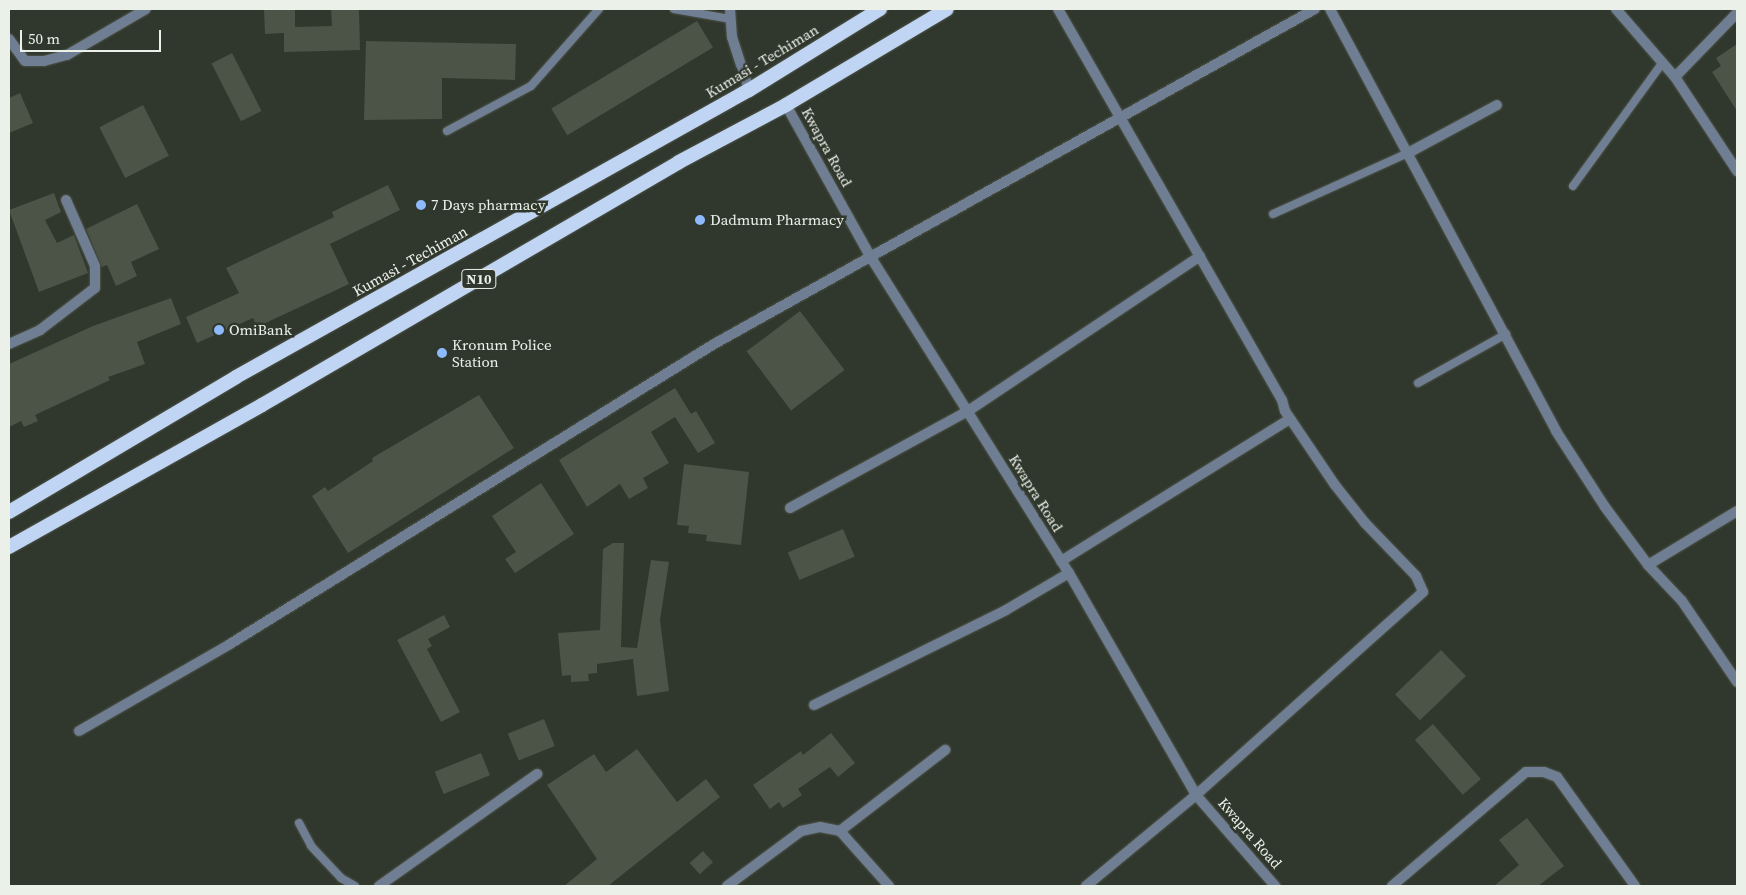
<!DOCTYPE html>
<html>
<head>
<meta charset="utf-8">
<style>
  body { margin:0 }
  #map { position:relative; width:1746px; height:895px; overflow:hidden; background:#30372c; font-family:"Source Serif 4",serif }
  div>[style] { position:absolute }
  .building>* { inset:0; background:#4c5347; transform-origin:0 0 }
  .roads { filter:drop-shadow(0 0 1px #4e554a) drop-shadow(0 0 1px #4e554a) }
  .service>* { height:8px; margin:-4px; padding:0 4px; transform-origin:4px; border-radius:4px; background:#707e93 }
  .minor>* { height:10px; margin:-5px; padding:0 5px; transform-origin:5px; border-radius:5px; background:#707e93 }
  .trunk>* { height:14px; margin:-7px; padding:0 7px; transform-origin:7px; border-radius:7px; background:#c0d4f4 }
  .dots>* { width:14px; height:14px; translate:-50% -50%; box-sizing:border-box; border:2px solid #30372c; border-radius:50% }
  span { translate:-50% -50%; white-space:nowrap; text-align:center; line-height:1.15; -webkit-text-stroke:5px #30372c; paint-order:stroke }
  .shield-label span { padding:1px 4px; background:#30372c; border:1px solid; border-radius:4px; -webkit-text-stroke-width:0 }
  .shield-label { font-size:14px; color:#ebf0e9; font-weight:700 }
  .street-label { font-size:15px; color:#ebf0e9 }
  .poi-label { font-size:15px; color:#ebf0e9 }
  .left { translate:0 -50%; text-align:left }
  .frame { position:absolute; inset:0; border:10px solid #ebf0e9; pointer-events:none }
  .scale { position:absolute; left:20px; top:30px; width:141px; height:22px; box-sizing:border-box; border:2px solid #ebf0e9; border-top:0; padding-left:6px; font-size:15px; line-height:18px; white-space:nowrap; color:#ebf0e9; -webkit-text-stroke:4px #30372c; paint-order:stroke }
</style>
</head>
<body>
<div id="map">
  <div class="building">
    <div style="clip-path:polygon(264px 9px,295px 9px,295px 27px,332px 26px,331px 9px,359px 9px,360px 50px,284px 52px,284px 33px,265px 34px)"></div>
    <div style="left:697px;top:21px;width:31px;height:170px;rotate:59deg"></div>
    <div style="clip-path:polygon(366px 41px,516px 44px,515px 80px,442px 78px,442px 119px,364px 120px)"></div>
    <div style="clip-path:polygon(1737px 44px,1737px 111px,1712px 72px,1721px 66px,1716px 58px)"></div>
    <div style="left:232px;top:53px;width:65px;height:23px;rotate:63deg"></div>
    <div style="clip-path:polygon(20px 93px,33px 123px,9px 133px,9px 98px)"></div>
    <div style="left:143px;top:105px;width:57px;height:49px;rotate:63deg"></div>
    <div style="clip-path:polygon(388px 185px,400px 210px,330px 244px,349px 284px,257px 327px,253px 318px,197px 343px,186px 317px,239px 293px,226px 268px,334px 217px,332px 212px)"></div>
    <div style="clip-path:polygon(54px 193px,61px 212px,45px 220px,57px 243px,74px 235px,88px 273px,39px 292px,9px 210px)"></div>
    <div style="clip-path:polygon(137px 204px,159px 249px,131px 262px,137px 276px,116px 286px,107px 265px,102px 267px,86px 229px)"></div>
    <div style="clip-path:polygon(171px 298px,181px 324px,137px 342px,145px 364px,108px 377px,110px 380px,35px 415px,38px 421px,24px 427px,21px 421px,9px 427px,9px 364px,93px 326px)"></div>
    <div style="left:800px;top:311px;width:74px;height:67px;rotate:53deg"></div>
    <div style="clip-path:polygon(675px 388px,691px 414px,696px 411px,715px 443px,698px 453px,675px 417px,651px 432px,669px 463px,643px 478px,648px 488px,629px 499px,620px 484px,587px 507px,559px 460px)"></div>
    <div style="clip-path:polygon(479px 395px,514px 448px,348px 553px,312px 496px,325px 487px,328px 491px,373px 461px,372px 458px)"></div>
    <div style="clip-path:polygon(684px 464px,749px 472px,741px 545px,706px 541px,707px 535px,688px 533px,689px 526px,677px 525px)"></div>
    <div style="clip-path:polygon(541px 483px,574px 534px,515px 573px,505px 559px,516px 552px,492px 516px)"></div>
    <div style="left:843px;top:529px;width:30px;height:60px;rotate:67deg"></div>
    <div style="clip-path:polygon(613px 543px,624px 543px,621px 647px,637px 648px,651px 560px,669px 562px,660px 620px,669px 691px,637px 696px,633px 659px,597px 664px,597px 673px,588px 674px,589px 681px,571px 682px,571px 675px,562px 676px,558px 633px,600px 630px,603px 549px)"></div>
    <div style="clip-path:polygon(444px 615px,450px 627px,428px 639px,432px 646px,427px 649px,460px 712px,441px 722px,397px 640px)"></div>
    <div style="left:1441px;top:650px;width:36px;height:64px;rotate:46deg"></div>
    <div style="left:544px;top:719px;width:29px;height:39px;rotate:68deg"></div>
    <div style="left:1433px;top:724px;width:73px;height:24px;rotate:49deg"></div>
    <div style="clip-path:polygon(831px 733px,855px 763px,838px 777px,830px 767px,798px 789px,802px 795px,783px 808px,779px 802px,770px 809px,753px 785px,801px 751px,803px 755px)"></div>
    <div style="clip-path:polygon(637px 749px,677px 802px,706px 779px,720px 797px,608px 886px,564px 886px,597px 859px,547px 785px,594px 754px,606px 772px)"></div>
    <div style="left:481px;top:753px;width:24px;height:50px;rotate:68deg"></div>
    <div style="clip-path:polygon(1527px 818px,1564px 866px,1538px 886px,1494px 886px,1519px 865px,1499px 840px)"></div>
    <div style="left:703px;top:851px;width:15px;height:18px;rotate:48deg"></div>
  </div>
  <div class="roads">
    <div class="service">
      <div style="left:674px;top:9px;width:58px;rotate:10deg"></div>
      <div style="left:447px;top:131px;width:95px;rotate:-28.2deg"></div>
      <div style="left:531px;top:86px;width:103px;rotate:-48.6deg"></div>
      <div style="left:1573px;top:186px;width:153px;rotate:-54deg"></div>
      <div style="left:1273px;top:214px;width:148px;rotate:-24.3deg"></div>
      <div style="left:1418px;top:383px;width:101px;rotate:-29.1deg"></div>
      <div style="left:299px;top:823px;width:26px;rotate:62deg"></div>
      <div style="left:311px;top:846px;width:44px;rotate:46.8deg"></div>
      <div style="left:341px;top:878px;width:16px;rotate:30deg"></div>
    </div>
    <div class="minor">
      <div style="left:730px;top:9px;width:28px;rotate:86deg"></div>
      <div style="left:732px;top:37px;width:56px;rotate:72.2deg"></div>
      <div style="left:1058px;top:9px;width:451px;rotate:60.2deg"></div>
      <div style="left:1282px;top:400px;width:11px;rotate:75deg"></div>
      <div style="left:1285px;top:411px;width:89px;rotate:56deg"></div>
      <div style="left:1335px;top:485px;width:48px;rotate:51.7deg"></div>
      <div style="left:1365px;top:523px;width:74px;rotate:46.1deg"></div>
      <div style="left:1416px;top:576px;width:17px;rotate:66deg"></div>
      <div style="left:1423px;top:592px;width:305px;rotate:138.2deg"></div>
      <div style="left:1196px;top:795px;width:143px;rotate:140.4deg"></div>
      <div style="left:1330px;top:9px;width:479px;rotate:61.8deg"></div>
      <div style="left:1556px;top:431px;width:90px;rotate:57.2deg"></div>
      <div style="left:1605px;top:507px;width:72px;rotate:53.4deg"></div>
      <div style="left:1648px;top:565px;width:50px;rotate:46.6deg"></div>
      <div style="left:1682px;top:601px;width:98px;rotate:55.8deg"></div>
      <div style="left:1616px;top:9px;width:90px;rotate:49.1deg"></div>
      <div style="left:1675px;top:77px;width:113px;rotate:56.6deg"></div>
      <div style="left:9px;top:39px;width:27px;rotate:54deg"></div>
      <div style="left:25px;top:61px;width:19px"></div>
      <div style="left:44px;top:61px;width:24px;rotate:-15deg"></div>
      <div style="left:67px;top:55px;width:91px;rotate:-30.2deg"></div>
      <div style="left:1675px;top:77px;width:89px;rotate:-45.9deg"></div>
      <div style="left:786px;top:105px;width:173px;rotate:60.9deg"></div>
      <div style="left:870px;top:256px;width:374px;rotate:57.9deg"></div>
      <div style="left:1069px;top:573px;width:256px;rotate:60.2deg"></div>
      <div style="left:1196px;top:795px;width:121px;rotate:49deg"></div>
      <div style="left:1408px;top:153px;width:101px;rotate:-28.3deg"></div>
      <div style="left:9px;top:344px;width:34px;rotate:-24deg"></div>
      <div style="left:40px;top:330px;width:69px;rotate:-37.4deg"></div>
      <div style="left:95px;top:288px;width:22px;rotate:-90deg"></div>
      <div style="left:95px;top:266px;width:72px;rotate:-113.7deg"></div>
      <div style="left:790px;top:508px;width:203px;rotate:-28.6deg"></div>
      <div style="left:968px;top:411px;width:279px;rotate:-33.7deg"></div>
      <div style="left:1061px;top:561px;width:269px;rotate:-31.8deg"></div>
      <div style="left:1648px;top:565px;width:104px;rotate:-31.2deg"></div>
      <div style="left:814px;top:705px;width:214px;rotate:-26.3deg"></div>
      <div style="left:1006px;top:610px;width:73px;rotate:-30.4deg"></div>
      <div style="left:79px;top:731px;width:174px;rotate:-29.9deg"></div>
      <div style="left:230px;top:644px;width:569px;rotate:-31.79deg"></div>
      <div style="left:714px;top:344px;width:688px;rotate:-29.14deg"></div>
      <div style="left:840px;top:831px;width:133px;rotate:-37.6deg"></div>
      <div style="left:379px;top:886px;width:194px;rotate:-35.3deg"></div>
      <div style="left:727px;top:886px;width:92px;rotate:-36.6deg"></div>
      <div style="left:801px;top:831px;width:19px;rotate:-12deg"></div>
      <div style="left:820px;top:827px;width:20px;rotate:11deg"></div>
      <div style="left:840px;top:831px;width:74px;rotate:48.3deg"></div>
      <div style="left:1392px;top:886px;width:176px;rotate:-40.4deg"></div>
      <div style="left:1526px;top:772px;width:18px"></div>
      <div style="left:1544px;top:772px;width:14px;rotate:21deg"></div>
      <div style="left:1557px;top:777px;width:134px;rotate:54.4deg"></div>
    </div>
    <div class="trunk">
      <div style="left:9px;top:512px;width:264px;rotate:-30.7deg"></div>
      <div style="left:236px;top:377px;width:588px;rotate:-29.23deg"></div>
      <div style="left:749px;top:90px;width:154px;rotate:-31.7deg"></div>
      <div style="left:9px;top:547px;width:290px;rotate:-29.3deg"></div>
      <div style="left:262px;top:405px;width:483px;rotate:-30.2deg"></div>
      <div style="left:679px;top:162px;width:121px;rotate:-28deg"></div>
      <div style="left:786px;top:105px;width:187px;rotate:-30.8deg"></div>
    </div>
  </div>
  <div class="dots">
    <div style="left:421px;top:205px;background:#8eb9fd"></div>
    <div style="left:700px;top:220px;background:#8eb9fd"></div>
    <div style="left:219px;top:330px;background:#8eb9fd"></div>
    <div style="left:442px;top:353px;background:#8eb9fd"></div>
  </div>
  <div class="shield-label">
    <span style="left:479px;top:279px">N10</span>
  </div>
  <div class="street-label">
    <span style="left:762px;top:61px;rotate:-31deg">Kumasi - Techiman</span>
    <span style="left:827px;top:147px;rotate:61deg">Kwapra Road</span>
    <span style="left:410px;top:261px;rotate:-29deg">Kumasi - Techiman</span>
    <span style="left:1036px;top:493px;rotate:58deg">Kwapra Road</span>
    <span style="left:1250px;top:833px;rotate:49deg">Kwapra Road</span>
  </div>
  <div class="poi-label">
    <span class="left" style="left:431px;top:205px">7 Days pharmacy</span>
    <span class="left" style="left:710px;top:220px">Dadmum Pharmacy</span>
    <span class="left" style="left:229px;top:330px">OmiBank</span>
    <span class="left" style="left:452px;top:353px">Kronum Police<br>Station</span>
  </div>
  <div class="frame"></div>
  <div class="scale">50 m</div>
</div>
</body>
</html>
